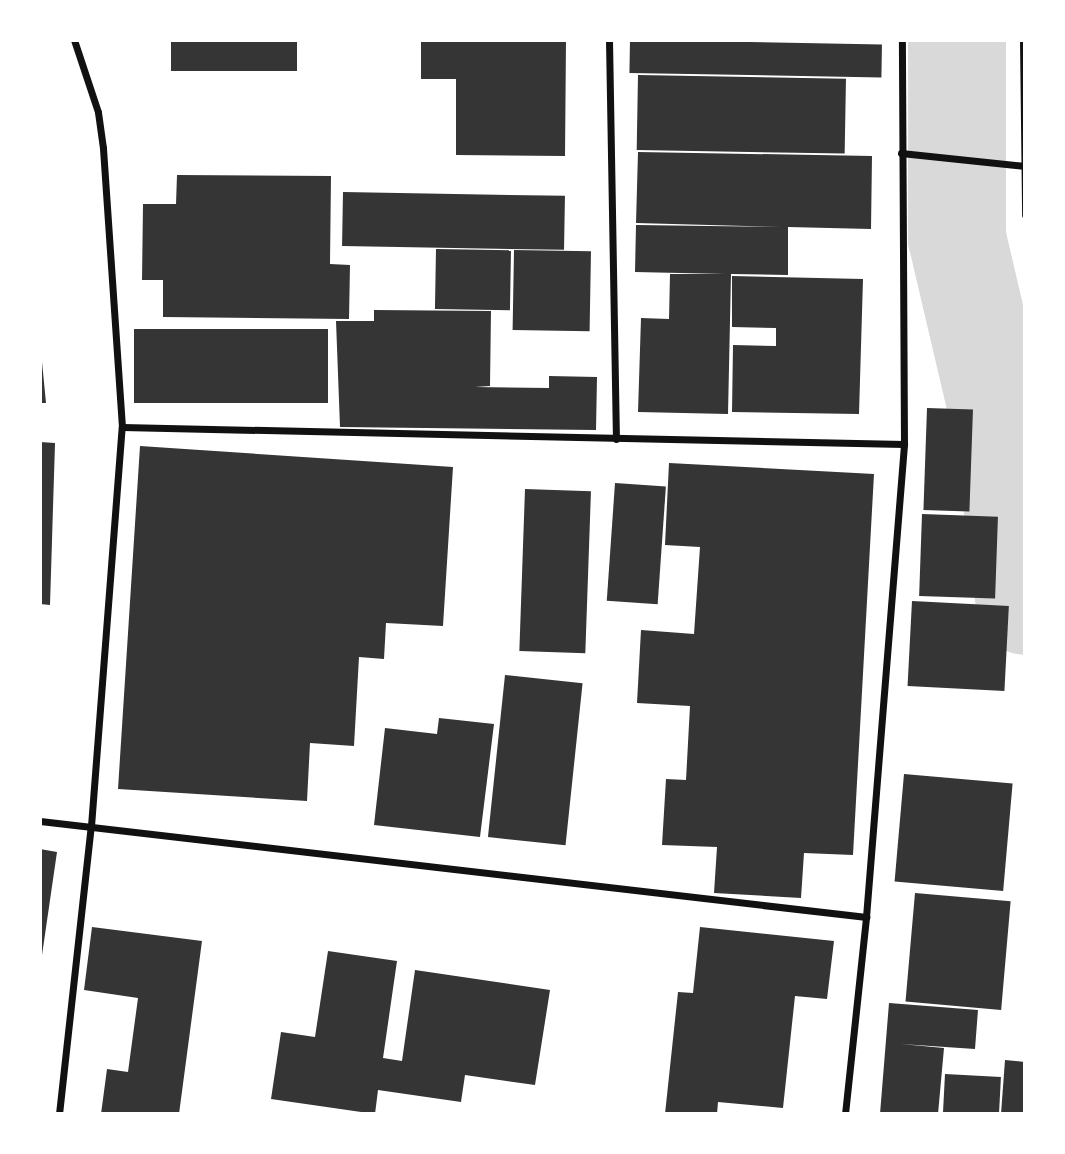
<!DOCTYPE html>
<html>
<head>
<meta charset="utf-8">
<style>
  body { margin:0 }
  #map { position:relative; width:1065px; height:1154px; overflow:hidden; background:#fff; font-family:"PT Serif",serif }
  div>[style] { position:absolute }
  .river>* { height:98px; margin:-49px; padding:0 49px; transform-origin:49px; border-radius:49px; background:#d9d9d9 }
  .building>* { inset:0; background:#353535; transform-origin:0 0 }
  .minor>* { height:7px; margin:-3.5px; padding:0 3.5px; transform-origin:3.5px; border-radius:3.5px; background:#111 }
  span { translate:-50% -50%; white-space:nowrap; text-align:center; line-height:1.15; -webkit-text-stroke:7px #fff; paint-order:stroke }
  .frame { position:absolute; inset:0; border:42px solid #fff; pointer-events:none }
</style>
</head>
<body>
<div id="map">
  <div class="river">
    <div style="left:957px;top:40px;width:198px;rotate:90deg"></div>
    <div style="left:957px;top:238px;width:206px;rotate:76.8deg"></div>
    <div style="left:1004px;top:439px;width:168px;rotate:82.8deg"></div>
  </div>
  <div class="building">
    <div style="left:171px;top:40px;width:126px;height:31px"></div>
    <div style="clip-path:polygon(421px 40px,566px 40px,565px 156px,456px 155px,456px 79px,421px 79px)"></div>
    <div style="left:630px;top:40px;width:252px;height:33px;rotate:1deg"></div>
    <div style="left:638px;top:75px;width:208px;height:75px;rotate:1deg"></div>
    <div style="clip-path:polygon(638px 152px,872px 156px,871px 229px,788px 227px,788px 275px,731px 274px,728px 414px,638px 412px,641px 318px,669px 319px,670px 274px,725px 274px,635px 272px,636px 225px,782px 227px,636px 223px)"></div>
    <div style="clip-path:polygon(177px 175px,331px 176px,330px 264px,350px 265px,349px 319px,163px 317px,163px 280px,142px 280px,143px 204px,176px 204px)"></div>
    <div style="left:343px;top:192px;width:222px;height:54px;rotate:1deg"></div>
    <div style="left:436px;top:249px;width:75px;height:60px;rotate:1deg"></div>
    <div style="left:514px;top:250px;width:77px;height:80px;rotate:1deg"></div>
    <div style="clip-path:polygon(732px 276px,863px 279px,859px 414px,732px 412px,733px 345px,776px 346px,776px 328px,732px 327px)"></div>
    <div style="clip-path:polygon(374px 310px,491px 311px,490px 386px,475px 387px,549px 388px,549px 376px,597px 377px,596px 430px,340px 427px,336px 321px,374px 321px)"></div>
    <div style="left:134px;top:329px;width:194px;height:74px"></div>
    <div style="clip-path:polygon(42px 362px,46px 403px,40px 403px,40px 363px)"></div>
    <div style="left:927px;top:408px;width:46px;height:102px;rotate:2deg"></div>
    <div style="clip-path:polygon(40px 442px,55px 443px,50px 605px,40px 604px)"></div>
    <div style="clip-path:polygon(140px 446px,453px 467px,443px 626px,386px 623px,384px 659px,359px 657px,354px 746px,310px 743px,307px 801px,118px 789px)"></div>
    <div style="clip-path:polygon(669px 463px,874px 474px,853px 855px,804px 853px,801px 898px,714px 893px,717px 847px,662px 845px,666px 779px,686px 780px,690px 706px,637px 703px,641px 630px,694px 634px,700px 547px,665px 545px)"></div>
    <div style="left:615px;top:483px;width:51px;height:118px;rotate:4deg"></div>
    <div style="left:525px;top:489px;width:66px;height:162px;rotate:2deg"></div>
    <div style="left:922px;top:514px;width:76px;height:82px;rotate:2deg"></div>
    <div style="left:912px;top:601px;width:97px;height:85px;rotate:3deg"></div>
    <div style="left:505px;top:675px;width:78px;height:163px;rotate:6deg"></div>
    <div style="clip-path:polygon(439px 718px,494px 724px,480px 837px,374px 825px,385px 728px,437px 734px)"></div>
    <div style="left:904px;top:774px;width:109px;height:108px;rotate:5deg"></div>
    <div style="clip-path:polygon(40px 849px,57px 852px,42px 955px,40px 955px)"></div>
    <div style="left:915px;top:893px;width:96px;height:109px;rotate:5deg"></div>
    <div style="clip-path:polygon(92px 927px,202px 941px,179px 1114px,101px 1114px,107px 1069px,128px 1072px,138px 998px,84px 990px)"></div>
    <div style="clip-path:polygon(700px 927px,834px 941px,827px 999px,795px 996px,783px 1108px,718px 1102px,717px 1114px,665px 1114px,678px 992px,693px 993px)"></div>
    <div style="clip-path:polygon(328px 951px,397px 961px,383px 1058px,402px 1061px,415px 970px,550px 990px,535px 1085px,465px 1075px,461px 1102px,378px 1090px,375px 1114px,271px 1099px,281px 1032px,315px 1037px)"></div>
    <div style="clip-path:polygon(889px 1003px,978px 1010px,975px 1049px,901px 1044px,944px 1048px,938px 1114px,880px 1114px)"></div>
    <div style="clip-path:polygon(1005px 1060px,1025px 1062px,1025px 1114px,1001px 1114px)"></div>
    <div style="left:945px;top:1074px;width:56px;height:40px;rotate:3deg"></div>
  </div>
  <div class="minor">
    <div style="left:609px;top:40px;width:399px;rotate:89deg"></div>
    <div style="left:1023px;top:40px;width:175px;rotate:89.3deg"></div>
    <div style="left:901px;top:153px;width:125px;rotate:6deg"></div>
    <div style="left:122px;top:427px;width:782px;rotate:1.25deg"></div>
    <div style="left:40px;top:821px;width:832px;rotate:6.63deg"></div>
    <div style="left:59px;top:1114px;width:290px;rotate:-83.7deg"></div>
    <div style="left:91px;top:826px;width:400px;rotate:-85.6deg"></div>
    <div style="left:122px;top:427px;width:280px;rotate:-93.9deg"></div>
    <div style="left:103px;top:148px;width:36px;rotate:-98deg"></div>
    <div style="left:98px;top:112px;width:76px;rotate:-108.4deg"></div>
    <div style="left:845px;top:1114px;width:198px;rotate:-83.9deg"></div>
    <div style="left:866px;top:917px;width:475px;rotate:-85.4deg"></div>
    <div style="left:904px;top:444px;width:404px;rotate:-90.3deg"></div>
  </div>
  <div class="frame"></div>
</div>
</body>
</html>
